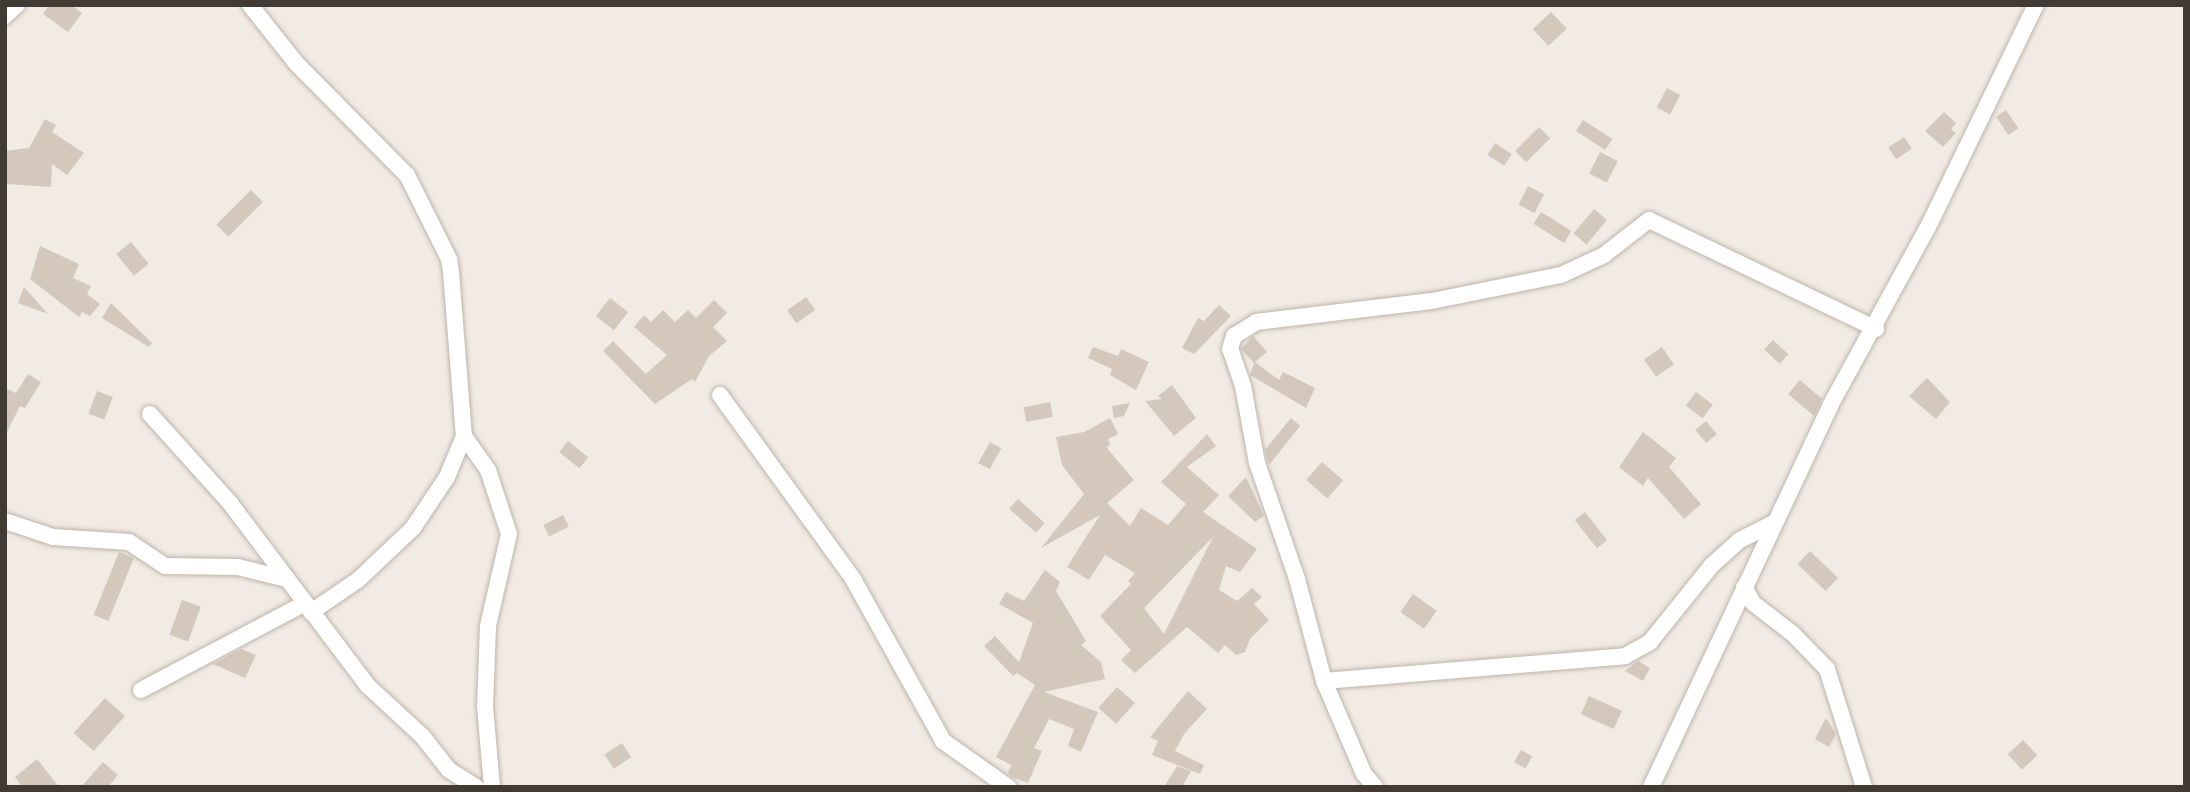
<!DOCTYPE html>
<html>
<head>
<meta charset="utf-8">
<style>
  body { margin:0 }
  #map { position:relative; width:2190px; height:792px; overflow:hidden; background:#f1ebe4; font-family:Jost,sans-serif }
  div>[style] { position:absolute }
  .building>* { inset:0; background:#d4c8bd; transform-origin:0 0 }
  .roads { filter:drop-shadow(0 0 2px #beb4aa) drop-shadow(0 0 2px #beb4aa) }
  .minor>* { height:16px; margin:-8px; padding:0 8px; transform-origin:8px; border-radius:8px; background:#fff }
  span { translate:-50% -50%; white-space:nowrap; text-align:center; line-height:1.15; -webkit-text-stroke:7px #fff; paint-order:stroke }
  .frame { position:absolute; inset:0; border:7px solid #423b34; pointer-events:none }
</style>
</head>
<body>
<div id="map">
  <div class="building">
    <div style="clip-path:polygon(49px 5px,71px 5px,82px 13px,68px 32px,43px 14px)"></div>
    <div style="left:1551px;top:12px;width:23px;height:25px;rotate:47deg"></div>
    <div style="left:1667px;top:88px;width:15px;height:22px;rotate:28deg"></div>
    <div style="left:2006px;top:110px;width:22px;height:12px;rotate:56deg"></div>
    <div style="clip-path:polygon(1944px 112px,1956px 123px,1951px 129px,1956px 133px,1943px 147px,1925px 131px)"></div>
    <div style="clip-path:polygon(45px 119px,56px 125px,52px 132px,84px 153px,67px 175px,52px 164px,51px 187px,5px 184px,5px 151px,29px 148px)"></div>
    <div style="left:1583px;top:120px;width:35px;height:13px;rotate:33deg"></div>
    <div style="left:1539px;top:127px;width:16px;height:34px;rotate:45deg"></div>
    <div style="left:1904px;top:137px;width:14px;height:19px;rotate:56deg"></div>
    <div style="left:1495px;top:143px;width:20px;height:14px;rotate:33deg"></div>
    <div style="left:1600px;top:152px;width:20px;height:24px;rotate:27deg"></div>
    <div style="left:1528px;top:186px;width:18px;height:21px;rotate:27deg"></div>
    <div style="left:251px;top:190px;width:17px;height:49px;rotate:45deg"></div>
    <div style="left:1594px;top:209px;width:17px;height:32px;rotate:40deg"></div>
    <div style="left:1541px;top:212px;width:36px;height:14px;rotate:32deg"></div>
    <div style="left:131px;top:242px;width:28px;height:19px;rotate:51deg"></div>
    <div style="clip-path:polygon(40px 246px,79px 264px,73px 278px,91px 286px,87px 294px,100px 304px,90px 316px,82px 312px,79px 317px,30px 279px)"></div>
    <div style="clip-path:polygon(24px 287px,48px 314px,18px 303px)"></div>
    <div style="left:806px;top:297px;width:16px;height:23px;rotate:55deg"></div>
    <div style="left:610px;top:298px;width:23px;height:23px;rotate:38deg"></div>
    <div style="clip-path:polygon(714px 300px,727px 313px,713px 327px,727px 341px,709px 356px,695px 382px,692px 379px,655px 404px,603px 351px,613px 341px,646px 374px,667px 355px,634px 327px,644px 315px,651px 322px,663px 310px,675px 322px,688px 310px,696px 318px)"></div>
    <div style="clip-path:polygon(111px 303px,152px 343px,149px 347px,102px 318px)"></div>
    <div style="clip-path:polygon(1219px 305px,1231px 316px,1194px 354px,1182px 348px,1198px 318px,1204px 321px)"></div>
    <div style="clip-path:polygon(1253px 336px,1267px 352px,1255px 362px,1279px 380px,1283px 372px,1315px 388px,1306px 408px,1250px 375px,1254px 363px,1241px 349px)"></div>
    <div style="left:1773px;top:340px;width:21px;height:13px;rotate:43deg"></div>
    <div style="clip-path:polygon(1093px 347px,1118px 356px,1121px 349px,1149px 362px,1136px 390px,1110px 375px,1112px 369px,1088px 358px)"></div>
    <div style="left:1662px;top:347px;width:21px;height:22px;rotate:55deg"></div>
    <div style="clip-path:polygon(28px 374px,41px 382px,25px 408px,20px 406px,5px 436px,5px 388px,16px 393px)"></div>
    <div style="clip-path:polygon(1927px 378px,1950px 402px,1936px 419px,1909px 396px)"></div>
    <div style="clip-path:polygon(1800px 380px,1822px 399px,1814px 416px,1788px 394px)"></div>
    <div style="clip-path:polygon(1172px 385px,1196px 418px,1174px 436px,1145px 401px,1162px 399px,1158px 396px)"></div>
    <div style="left:97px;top:391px;width:17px;height:24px;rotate:21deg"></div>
    <div style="left:1696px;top:392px;width:21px;height:17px;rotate:37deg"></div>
    <div style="left:1050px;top:402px;width:15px;height:27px;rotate:79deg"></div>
    <div style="clip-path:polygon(1130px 403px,1124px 416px,1114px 418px,1112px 406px)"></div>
    <div style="clip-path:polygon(evenodd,1110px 418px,1118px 434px,1108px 439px,1110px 445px,1106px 447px,1134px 480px,1107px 503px,1130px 526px,1141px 508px,1168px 525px,1186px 504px,1161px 482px,1207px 434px,1216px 446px,1187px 467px,1219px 495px,1203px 512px,1257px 549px,1240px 572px,1226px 566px,1219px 590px,1237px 601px,1252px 588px,1262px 597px,1254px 604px,1269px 620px,1250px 639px,1245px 652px,1236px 655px,1225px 645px,1218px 653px,1187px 627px,1135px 673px,1121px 660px,1131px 650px,1100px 616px,1131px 584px,1128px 581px,1135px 573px,1105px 555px,1089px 580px,1067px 567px,1100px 515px,1041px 548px,1084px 494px,1062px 465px,1056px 437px,1084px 432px,1110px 418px,1213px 537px,1164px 634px,1144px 608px,1213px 537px)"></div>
    <div style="clip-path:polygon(1291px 418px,1300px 426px,1269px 465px,1265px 450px)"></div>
    <div style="left:1706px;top:421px;width:17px;height:14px;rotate:50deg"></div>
    <div style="clip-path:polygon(1643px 432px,1676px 458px,1669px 467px,1701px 504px,1684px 519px,1648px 478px,1643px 486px,1619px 467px)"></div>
    <div style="left:568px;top:441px;width:26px;height:14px;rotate:39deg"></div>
    <div style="left:990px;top:442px;width:13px;height:24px;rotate:29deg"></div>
    <div style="left:1322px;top:462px;width:28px;height:24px;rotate:41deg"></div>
    <div style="clip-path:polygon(1246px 477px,1264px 516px,1255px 522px,1228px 496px)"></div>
    <div style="left:1018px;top:499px;width:36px;height:13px;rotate:42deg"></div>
    <div style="left:1585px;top:512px;width:36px;height:13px;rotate:52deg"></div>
    <div style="left:563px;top:515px;width:13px;height:22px;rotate:63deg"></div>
    <div style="left:1810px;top:551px;width:39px;height:18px;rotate:44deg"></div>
    <div style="left:119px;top:552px;width:16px;height:68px;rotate:22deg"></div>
    <div style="clip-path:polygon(1045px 570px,1060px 582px,1056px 591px,1086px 641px,1081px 645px,1101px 662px,1105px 679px,1044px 692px,1098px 712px,1081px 752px,1068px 746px,1074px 729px,1049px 719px,1034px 748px,1042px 751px,1028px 783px,1012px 777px,1008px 773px,1011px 765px,996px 757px,1035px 685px,1017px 673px,1013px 676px,984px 646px,995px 636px,1019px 662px,1033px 623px,999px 604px,1006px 592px,1024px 601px)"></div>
    <div style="left:1413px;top:594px;width:29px;height:22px;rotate:35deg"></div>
    <div style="left:182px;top:600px;width:20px;height:37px;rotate:20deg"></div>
    <div style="clip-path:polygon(241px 649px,256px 655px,245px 678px,213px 664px)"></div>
    <div style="clip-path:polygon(1638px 661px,1650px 668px,1643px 681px,1625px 671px)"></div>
    <div style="left:1117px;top:687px;width:24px;height:28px;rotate:42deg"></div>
    <div style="clip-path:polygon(1188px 691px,1207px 709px,1184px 734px,1175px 751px,1204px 765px,1200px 774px,1152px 755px,1158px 741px,1150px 737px)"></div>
    <div style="left:1589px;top:696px;width:36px;height:20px;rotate:24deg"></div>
    <div style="left:105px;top:698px;width:27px;height:47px;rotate:42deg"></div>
    <div style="clip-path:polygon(1826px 718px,1836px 734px,1829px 747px,1815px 739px)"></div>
    <div style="left:2023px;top:740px;width:21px;height:21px;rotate:47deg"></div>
    <div style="left:622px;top:743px;width:17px;height:21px;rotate:57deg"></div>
    <div style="left:1521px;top:750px;width:13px;height:14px;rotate:29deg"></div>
    <div style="clip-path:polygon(37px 759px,59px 787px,22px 787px,15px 777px)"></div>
    <div style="clip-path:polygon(103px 762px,118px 775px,108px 787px,81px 787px)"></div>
    <div style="clip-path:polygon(1177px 766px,1191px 771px,1182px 787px,1164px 787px)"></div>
  </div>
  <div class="roads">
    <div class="minor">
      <div style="left:250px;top:5px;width:75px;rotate:51.5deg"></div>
      <div style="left:297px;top:64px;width:156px;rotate:45.3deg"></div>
      <div style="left:407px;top:175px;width:94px;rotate:63.4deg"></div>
      <div style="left:449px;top:259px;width:13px;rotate:81deg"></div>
      <div style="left:451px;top:272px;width:165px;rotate:85.5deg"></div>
      <div style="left:464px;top:436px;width:44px;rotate:112.5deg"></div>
      <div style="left:447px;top:477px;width:61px;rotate:123.7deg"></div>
      <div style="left:413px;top:528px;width:76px;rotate:136.6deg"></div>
      <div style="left:358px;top:580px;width:57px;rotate:145.8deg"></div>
      <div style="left:5px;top:16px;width:16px;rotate:-43deg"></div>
      <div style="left:720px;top:395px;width:227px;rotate:54.1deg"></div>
      <div style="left:853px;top:579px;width:185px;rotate:60.9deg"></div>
      <div style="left:943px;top:741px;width:80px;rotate:35.3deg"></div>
      <div style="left:150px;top:414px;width:120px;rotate:48deg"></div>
      <div style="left:230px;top:503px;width:229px;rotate:53deg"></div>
      <div style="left:368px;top:686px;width:75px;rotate:42.8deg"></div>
      <div style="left:423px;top:737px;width:42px;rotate:51.8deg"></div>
      <div style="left:449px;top:770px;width:32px;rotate:32deg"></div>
      <div style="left:464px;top:436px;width:42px;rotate:54.8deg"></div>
      <div style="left:488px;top:470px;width:67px;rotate:71.8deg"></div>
      <div style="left:509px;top:534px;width:94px;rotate:102.9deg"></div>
      <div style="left:488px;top:626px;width:80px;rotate:92.1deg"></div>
      <div style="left:485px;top:706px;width:81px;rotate:85.1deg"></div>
      <div style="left:5px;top:521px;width:51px;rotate:18.4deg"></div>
      <div style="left:53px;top:537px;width:76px;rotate:3.8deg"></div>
      <div style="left:129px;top:542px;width:43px;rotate:33.7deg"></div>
      <div style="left:165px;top:566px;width:73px;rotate:0.8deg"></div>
      <div style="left:238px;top:567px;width:49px;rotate:14deg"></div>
      <div style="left:1744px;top:587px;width:18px;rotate:61deg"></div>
      <div style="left:1753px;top:603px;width:51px;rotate:37.8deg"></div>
      <div style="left:1793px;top:634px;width:49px;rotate:45.8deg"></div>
      <div style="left:1827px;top:669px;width:124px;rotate:72.6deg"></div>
      <div style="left:1324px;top:681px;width:302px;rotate:-4.7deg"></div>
      <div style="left:1625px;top:656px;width:29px;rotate:-29deg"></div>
      <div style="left:1650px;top:642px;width:97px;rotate:-51.2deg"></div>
      <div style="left:1711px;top:566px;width:39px;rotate:-42deg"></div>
      <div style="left:1740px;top:540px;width:39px;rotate:-27deg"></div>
      <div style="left:141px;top:690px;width:186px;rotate:-27.9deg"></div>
      <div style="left:1375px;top:787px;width:17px;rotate:-130deg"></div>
      <div style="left:1364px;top:774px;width:101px;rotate:-113.3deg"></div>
      <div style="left:1324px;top:681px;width:106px;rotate:-104.8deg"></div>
      <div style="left:1297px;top:579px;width:123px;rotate:-109deg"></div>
      <div style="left:1257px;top:463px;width:78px;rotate:-100.3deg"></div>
      <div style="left:1243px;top:386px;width:39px;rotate:-109deg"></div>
      <div style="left:1230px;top:349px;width:14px;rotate:-73deg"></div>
      <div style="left:1234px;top:336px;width:26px;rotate:-32deg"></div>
      <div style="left:1256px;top:322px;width:177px;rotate:-6.8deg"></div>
      <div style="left:1432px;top:301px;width:132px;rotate:-11.4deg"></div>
      <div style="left:1561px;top:275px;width:47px;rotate:-24.9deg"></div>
      <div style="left:1604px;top:255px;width:57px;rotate:-37.9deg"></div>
      <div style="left:1649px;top:220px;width:252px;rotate:25.6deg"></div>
      <div style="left:1651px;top:787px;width:423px;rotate:-64.8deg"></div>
      <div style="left:1831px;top:404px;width:202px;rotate:-61.3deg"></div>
      <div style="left:1928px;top:227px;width:247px;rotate:-64.1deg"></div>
    </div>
  </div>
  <div class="frame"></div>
</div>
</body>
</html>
